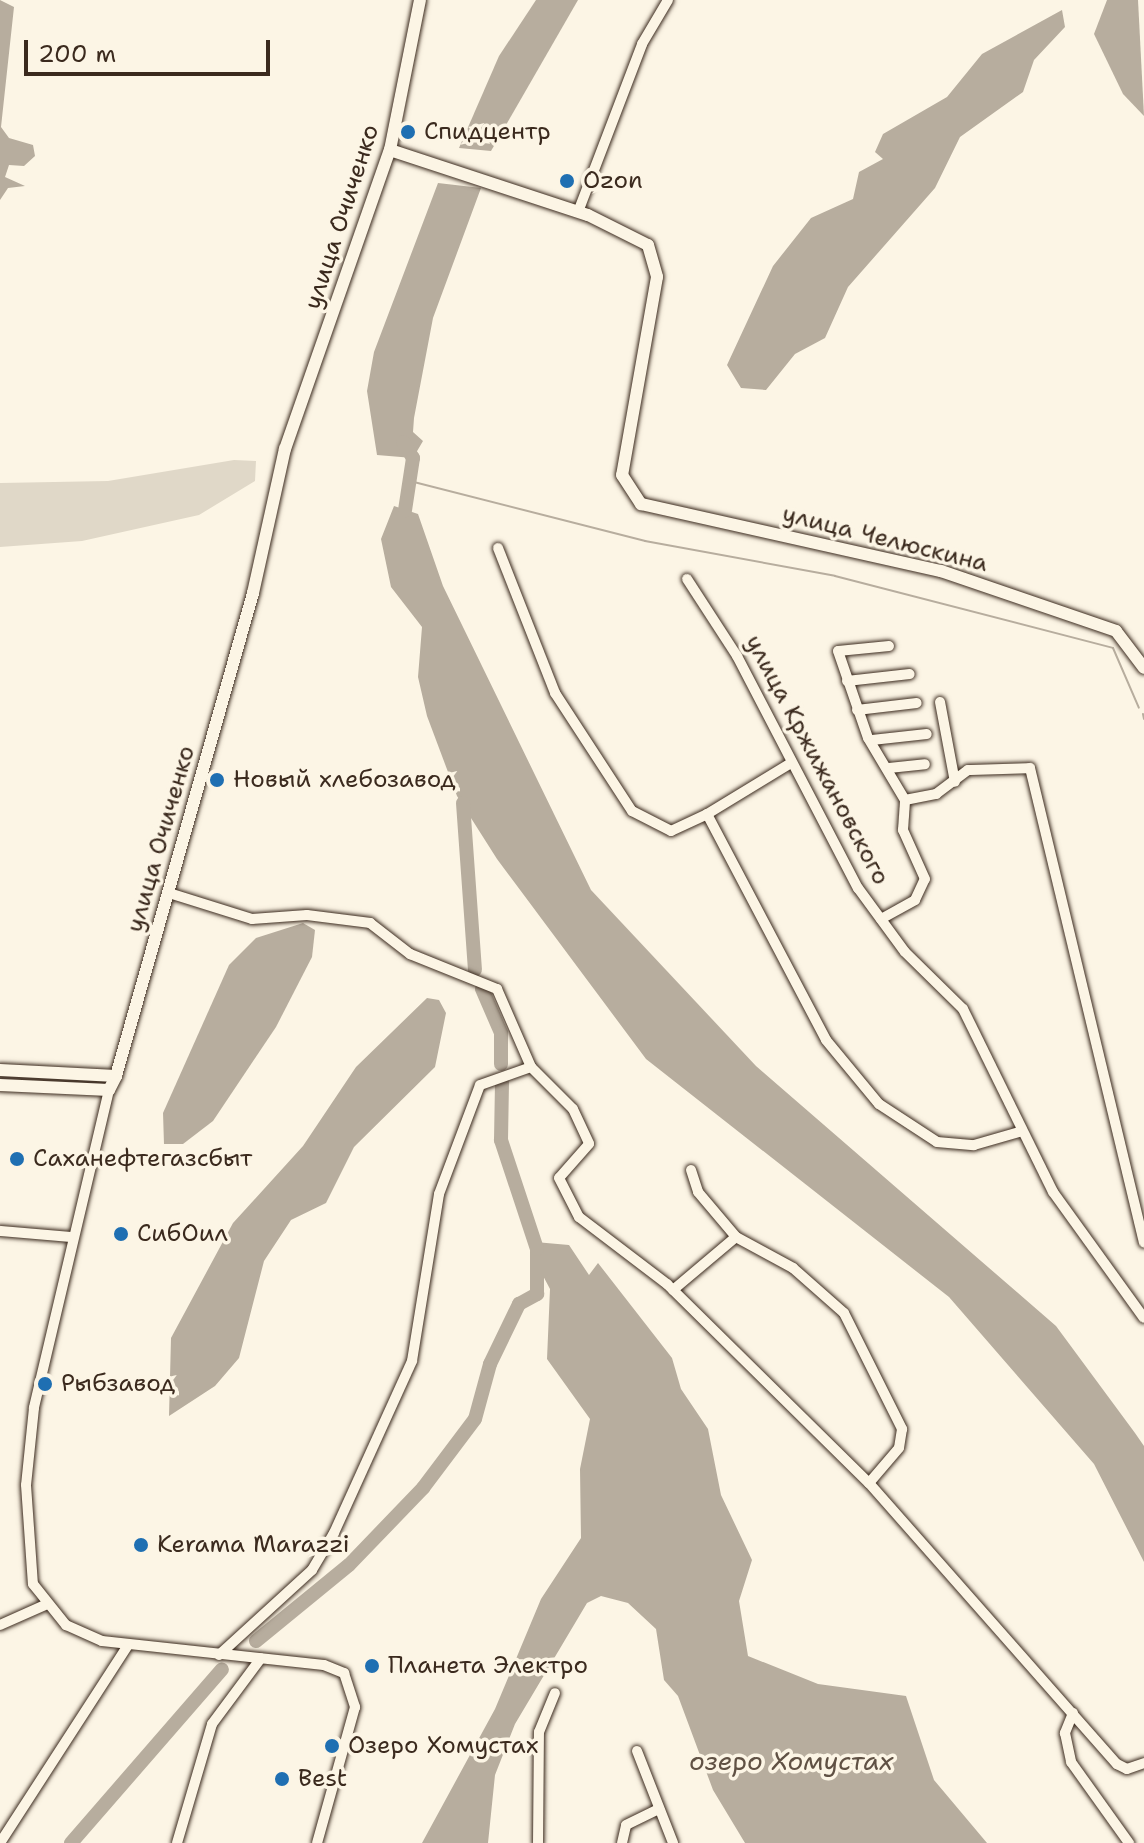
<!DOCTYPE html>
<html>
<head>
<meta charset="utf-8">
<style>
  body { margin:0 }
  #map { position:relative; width:1144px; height:1843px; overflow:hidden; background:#fcf5e5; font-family:"Shantell Sans",sans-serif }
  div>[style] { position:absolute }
  .green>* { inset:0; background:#e0d8c8 }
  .water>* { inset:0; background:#b7ad9e }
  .stream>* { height:2px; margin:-1px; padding:0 1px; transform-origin:1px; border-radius:1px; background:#b7ad9e }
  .river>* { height:14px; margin:-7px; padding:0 7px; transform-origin:7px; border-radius:7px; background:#b7ad9e }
  .roads { filter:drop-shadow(0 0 2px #3b2a1e) drop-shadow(0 0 2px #3b2a1e) }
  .minor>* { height:10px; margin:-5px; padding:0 5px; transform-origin:5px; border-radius:5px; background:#fcf5e5 }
  .tertiary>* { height:12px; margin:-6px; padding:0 6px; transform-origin:6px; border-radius:6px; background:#fcf5e5 }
  .dots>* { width:22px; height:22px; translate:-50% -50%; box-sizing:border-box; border:4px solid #fcf5e5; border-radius:50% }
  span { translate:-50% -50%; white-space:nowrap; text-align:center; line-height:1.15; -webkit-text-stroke:7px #fcf5e5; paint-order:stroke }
  .poi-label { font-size:24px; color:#3b2a1e }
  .left { translate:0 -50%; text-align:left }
  .street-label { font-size:24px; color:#3b2a1e }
  .water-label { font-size:26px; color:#605144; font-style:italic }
  .scale { position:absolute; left:24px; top:40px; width:246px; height:36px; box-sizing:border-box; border:4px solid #3b2a1e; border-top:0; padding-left:10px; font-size:24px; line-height:28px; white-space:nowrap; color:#3b2a1e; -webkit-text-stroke:6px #fcf5e5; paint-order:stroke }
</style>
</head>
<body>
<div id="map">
  <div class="green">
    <div style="clip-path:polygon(234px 460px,256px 461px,255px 481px,199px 515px,82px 541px,0 547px,0 483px,108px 481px)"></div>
  </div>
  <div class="water">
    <div style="clip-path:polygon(0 0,14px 7px,1px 127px,9px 138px,33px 145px,35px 156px,24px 166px,9px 165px,5px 177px,25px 186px,8px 188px,0 200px)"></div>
    <div style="clip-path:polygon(536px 0,578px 0,491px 151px,459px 148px,499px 56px)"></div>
    <div style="clip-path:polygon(1107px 0,1138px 0,1144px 116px,1123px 94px,1094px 34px)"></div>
    <div style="clip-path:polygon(1062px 10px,1065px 27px,1034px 60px,1023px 92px,960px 137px,935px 188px,848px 287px,825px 338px,795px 354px,766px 390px,741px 388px,727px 365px,773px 266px,811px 218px,853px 199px,859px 172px,883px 159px,875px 152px,883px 134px,947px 97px,982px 54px)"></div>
    <div style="clip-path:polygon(438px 183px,481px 188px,433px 318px,414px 418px,413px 432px,423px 441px,413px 458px,377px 455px,367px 391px,374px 352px)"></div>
    <div style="clip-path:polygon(394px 506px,418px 514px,443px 586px,591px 890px,756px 1066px,1056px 1326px,1135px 1433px,1144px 1446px,1144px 1562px,1094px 1464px,949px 1297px,646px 1059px,497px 859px,457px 796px,427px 716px,418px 677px,422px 627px,391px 587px,381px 539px)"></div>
    <div style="clip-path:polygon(303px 923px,315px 930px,312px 957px,276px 1027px,213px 1121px,183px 1144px,164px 1144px,163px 1113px,229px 965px,256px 938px)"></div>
    <div style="clip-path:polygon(427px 998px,439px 1000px,446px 1013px,435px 1067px,354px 1147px,326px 1203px,291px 1220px,264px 1261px,239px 1358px,215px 1386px,169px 1416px,171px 1338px,233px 1223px,303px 1146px,356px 1067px)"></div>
    <div style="clip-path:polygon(535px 1242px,569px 1245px,589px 1275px,598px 1263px,672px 1358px,681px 1389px,708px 1429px,721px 1495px,752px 1560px,739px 1601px,748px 1656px,818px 1684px,906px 1696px,934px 1780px,987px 1843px,745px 1843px,713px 1790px,678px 1696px,664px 1680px,656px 1629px,628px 1603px,601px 1596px,587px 1603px,515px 1724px,495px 1775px,488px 1843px,422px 1843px,495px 1709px,541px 1599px,581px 1538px,580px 1469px,590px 1419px,547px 1359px,550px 1289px,532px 1255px)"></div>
  </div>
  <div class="stream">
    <div style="left:406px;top:480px;width:247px;rotate:14.3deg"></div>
    <div style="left:645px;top:541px;width:193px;rotate:10.4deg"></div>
    <div style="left:835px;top:576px;width:287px;rotate:14.5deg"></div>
    <div style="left:1113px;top:648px;width:65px;rotate:66.6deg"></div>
    <div style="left:1143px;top:714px;width:5px;rotate:79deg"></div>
  </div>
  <div class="river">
    <div style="left:403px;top:442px;width:19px;rotate:58deg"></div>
    <div style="left:413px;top:458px;width:53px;rotate:98.7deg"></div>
    <div style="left:463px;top:803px;width:167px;rotate:85.9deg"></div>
    <div style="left:482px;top:989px;width:48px;rotate:66.6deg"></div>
    <div style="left:501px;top:1033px;width:31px;rotate:90deg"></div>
    <div style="left:256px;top:1641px;width:120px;rotate:-39.3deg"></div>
    <div style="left:349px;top:1565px;width:107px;rotate:-46.1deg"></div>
    <div style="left:423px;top:1488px;width:86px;rotate:-53deg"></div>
    <div style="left:475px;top:1419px;width:57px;rotate:-74.7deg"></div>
    <div style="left:490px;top:1364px;width:67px;rotate:-64.2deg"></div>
    <div style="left:519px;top:1304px;width:21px;rotate:-29deg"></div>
    <div style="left:537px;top:1294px;width:45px;rotate:-90deg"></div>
    <div style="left:537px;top:1249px;width:115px;rotate:-108.3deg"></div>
    <div style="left:501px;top:1140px;width:58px;rotate:-89deg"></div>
    <div style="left:71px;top:1843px;width:230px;rotate:-49deg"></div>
  </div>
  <div class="roads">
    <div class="minor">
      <div style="left:578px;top:212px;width:180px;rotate:-69.1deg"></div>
      <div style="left:642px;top:44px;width:51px;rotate:-59.4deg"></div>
      <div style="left:498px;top:548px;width:156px;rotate:68.5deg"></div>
      <div style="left:555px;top:693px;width:141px;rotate:56.9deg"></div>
      <div style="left:632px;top:811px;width:44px;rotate:27.1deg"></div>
      <div style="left:671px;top:831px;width:40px;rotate:-25deg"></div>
      <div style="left:687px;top:579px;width:92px;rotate:57deg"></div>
      <div style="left:737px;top:656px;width:262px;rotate:62.5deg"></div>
      <div style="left:858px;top:888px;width:79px;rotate:53.7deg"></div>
      <div style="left:905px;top:952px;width:81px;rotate:44.5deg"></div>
      <div style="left:963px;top:1009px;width:204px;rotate:63.8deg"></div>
      <div style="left:1053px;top:1192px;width:155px;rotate:54.2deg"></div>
      <div style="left:889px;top:646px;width:51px;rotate:174.4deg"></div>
      <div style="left:838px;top:651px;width:92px;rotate:71deg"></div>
      <div style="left:868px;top:738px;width:72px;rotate:59.2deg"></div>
      <div style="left:847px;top:681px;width:63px;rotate:-6.3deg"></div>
      <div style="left:940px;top:702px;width:81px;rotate:79.4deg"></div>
      <div style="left:857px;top:710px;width:60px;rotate:-6.7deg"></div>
      <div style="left:872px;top:740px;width:55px;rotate:-6.2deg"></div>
      <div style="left:791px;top:763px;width:98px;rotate:148.7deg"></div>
      <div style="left:707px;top:814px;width:255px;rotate:62.2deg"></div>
      <div style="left:826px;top:1040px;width:83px;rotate:50.4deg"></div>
      <div style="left:879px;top:1104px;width:69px;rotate:33.2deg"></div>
      <div style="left:937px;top:1142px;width:37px;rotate:5deg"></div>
      <div style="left:974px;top:1145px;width:47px;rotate:-16.1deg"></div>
      <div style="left:889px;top:768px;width:36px;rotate:-6deg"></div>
      <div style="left:169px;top:893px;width:87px;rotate:17.4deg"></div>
      <div style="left:252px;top:919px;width:55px;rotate:-4.2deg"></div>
      <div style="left:307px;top:915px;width:64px;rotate:7.2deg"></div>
      <div style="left:370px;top:923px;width:51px;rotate:37.8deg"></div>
      <div style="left:410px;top:954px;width:94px;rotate:21.9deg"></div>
      <div style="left:497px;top:989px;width:85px;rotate:66.4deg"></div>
      <div style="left:531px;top:1067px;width:59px;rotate:45deg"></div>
      <div style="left:573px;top:1109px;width:38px;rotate:65deg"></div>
      <div style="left:589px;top:1144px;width:45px;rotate:131.4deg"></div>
      <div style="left:559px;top:1178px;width:44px;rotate:62.9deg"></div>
      <div style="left:579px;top:1217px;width:111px;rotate:37.3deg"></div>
      <div style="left:667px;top:1284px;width:284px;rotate:44.6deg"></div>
      <div style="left:869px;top:1483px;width:375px;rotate:48.6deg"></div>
      <div style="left:1117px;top:1764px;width:11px;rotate:27deg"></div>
      <div style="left:1127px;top:1769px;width:18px;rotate:-19deg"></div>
      <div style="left:881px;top:919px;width:39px;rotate:-29deg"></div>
      <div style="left:915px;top:900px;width:23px;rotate:-65deg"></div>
      <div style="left:925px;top:879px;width:54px;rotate:-114.2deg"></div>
      <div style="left:903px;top:830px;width:30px;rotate:-86deg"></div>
      <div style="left:905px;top:800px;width:32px;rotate:-11deg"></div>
      <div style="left:936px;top:794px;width:40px;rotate:-37deg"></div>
      <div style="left:968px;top:770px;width:62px;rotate:-1.8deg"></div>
      <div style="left:1030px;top:768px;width:488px;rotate:76.5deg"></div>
      <div style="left:109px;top:1090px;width:327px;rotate:103.3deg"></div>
      <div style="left:34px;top:1408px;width:77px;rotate:95.9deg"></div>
      <div style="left:26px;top:1485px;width:99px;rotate:86deg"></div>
      <div style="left:33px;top:1584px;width:53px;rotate:51.2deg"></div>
      <div style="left:66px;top:1625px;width:39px;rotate:24deg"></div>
      <div style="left:102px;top:1641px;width:223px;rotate:6.2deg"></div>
      <div style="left:324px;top:1665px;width:22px;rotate:22deg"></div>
      <div style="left:344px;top:1673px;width:36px;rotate:72deg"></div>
      <div style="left:355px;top:1707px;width:141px;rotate:105.6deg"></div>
      <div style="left:691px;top:1170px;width:23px;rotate:72deg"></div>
      <div style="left:698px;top:1192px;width:59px;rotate:49.8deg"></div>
      <div style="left:736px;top:1237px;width:65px;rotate:28.5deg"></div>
      <div style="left:793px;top:1268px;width:68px;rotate:41.4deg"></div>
      <div style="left:844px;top:1313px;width:130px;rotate:63.4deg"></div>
      <div style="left:902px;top:1429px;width:19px;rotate:99deg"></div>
      <div style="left:899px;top:1448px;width:46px;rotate:130.6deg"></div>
      <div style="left:0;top:1231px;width:72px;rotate:4.8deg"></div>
      <div style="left:673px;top:1290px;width:82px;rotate:-40.1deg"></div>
      <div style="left:0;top:1625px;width:49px;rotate:-24deg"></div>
      <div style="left:219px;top:1655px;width:126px;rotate:-42.4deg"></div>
      <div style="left:312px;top:1570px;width:43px;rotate:-59.3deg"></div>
      <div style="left:334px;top:1533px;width:189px;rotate:-65.6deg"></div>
      <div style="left:412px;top:1361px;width:169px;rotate:-80.8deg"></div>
      <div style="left:439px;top:1194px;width:116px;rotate:-69.4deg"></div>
      <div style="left:480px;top:1085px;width:54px;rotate:-19.4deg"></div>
      <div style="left:1073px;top:1713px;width:22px;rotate:112deg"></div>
      <div style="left:1065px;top:1733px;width:30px;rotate:78deg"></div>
      <div style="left:1071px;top:1762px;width:100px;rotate:54.4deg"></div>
      <div style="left:637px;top:1751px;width:99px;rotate:68.6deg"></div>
      <div style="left:0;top:1843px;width:236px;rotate:-57.1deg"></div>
      <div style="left:177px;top:1843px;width:124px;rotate:-73.6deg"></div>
      <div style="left:212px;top:1724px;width:82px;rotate:-53.4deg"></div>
      <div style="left:538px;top:1843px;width:111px;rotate:-89.5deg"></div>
      <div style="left:539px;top:1732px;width:42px;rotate:-67.7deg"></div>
      <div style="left:622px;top:1843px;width:18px;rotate:-77deg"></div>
      <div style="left:626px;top:1825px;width:37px;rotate:-26deg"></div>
    </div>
    <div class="tertiary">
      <div style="left:390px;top:150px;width:208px;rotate:18.2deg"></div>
      <div style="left:588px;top:215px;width:67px;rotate:26.6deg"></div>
      <div style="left:648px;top:245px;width:33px;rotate:74deg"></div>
      <div style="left:657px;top:277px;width:201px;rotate:100deg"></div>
      <div style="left:622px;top:475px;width:35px;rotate:57deg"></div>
      <div style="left:641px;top:504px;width:307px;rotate:12.6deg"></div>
      <div style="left:941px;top:571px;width:185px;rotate:18.9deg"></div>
      <div style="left:1116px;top:631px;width:46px;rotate:52.9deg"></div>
      <div style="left:0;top:1070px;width:116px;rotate:3deg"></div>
      <div style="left:0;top:1085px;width:109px;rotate:2.6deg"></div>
      <div style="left:109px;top:1090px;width:16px;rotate:-63deg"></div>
      <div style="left:116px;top:1076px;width:502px;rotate:-74.16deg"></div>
      <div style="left:253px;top:593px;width:148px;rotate:-77.5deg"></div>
      <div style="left:285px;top:449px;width:317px;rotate:-70.7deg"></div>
      <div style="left:390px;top:150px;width:153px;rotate:-78.7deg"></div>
    </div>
  </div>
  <div class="dots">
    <div style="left:408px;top:132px;background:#1f6fb2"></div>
    <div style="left:567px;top:181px;background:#1f6fb2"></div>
    <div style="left:217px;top:780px;background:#1f6fb2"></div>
    <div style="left:17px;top:1159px;background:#1f6fb2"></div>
    <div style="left:121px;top:1234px;background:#1f6fb2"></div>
    <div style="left:45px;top:1384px;background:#1f6fb2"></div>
    <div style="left:141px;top:1545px;background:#1f6fb2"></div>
    <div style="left:372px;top:1666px;background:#1f6fb2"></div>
    <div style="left:332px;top:1746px;background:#1f6fb2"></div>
    <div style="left:282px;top:1779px;background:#1f6fb2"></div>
  </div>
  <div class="poi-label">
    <span class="left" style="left:424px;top:132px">Спидцентр</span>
    <span class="left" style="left:583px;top:181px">Ozon</span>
    <span class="left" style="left:233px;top:780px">Новый хлебозавод</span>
    <span class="left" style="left:33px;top:1159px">Саханефтегазсбыт</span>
    <span class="left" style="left:137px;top:1234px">СибОил</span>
    <span class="left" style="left:61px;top:1384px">Рыбзавод</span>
    <span class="left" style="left:157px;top:1545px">Kerama Marazzi</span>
    <span class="left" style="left:388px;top:1666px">Планета Электро</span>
    <span class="left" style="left:348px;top:1746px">Озеро Хомустах</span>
    <span class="left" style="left:298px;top:1779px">Best</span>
  </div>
  <div class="street-label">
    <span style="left:342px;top:217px;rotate:-72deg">улица Очиченко</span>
    <span style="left:885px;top:539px;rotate:14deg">улица Челюскина</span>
    <span style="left:817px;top:760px;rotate:62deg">улица Кржижановского</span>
    <span style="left:161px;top:839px;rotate:-74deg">улица Очиченко</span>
  </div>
  <div class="water-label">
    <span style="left:791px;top:1761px">озеро Хомустах</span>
  </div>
  <div class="scale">200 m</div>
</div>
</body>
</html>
